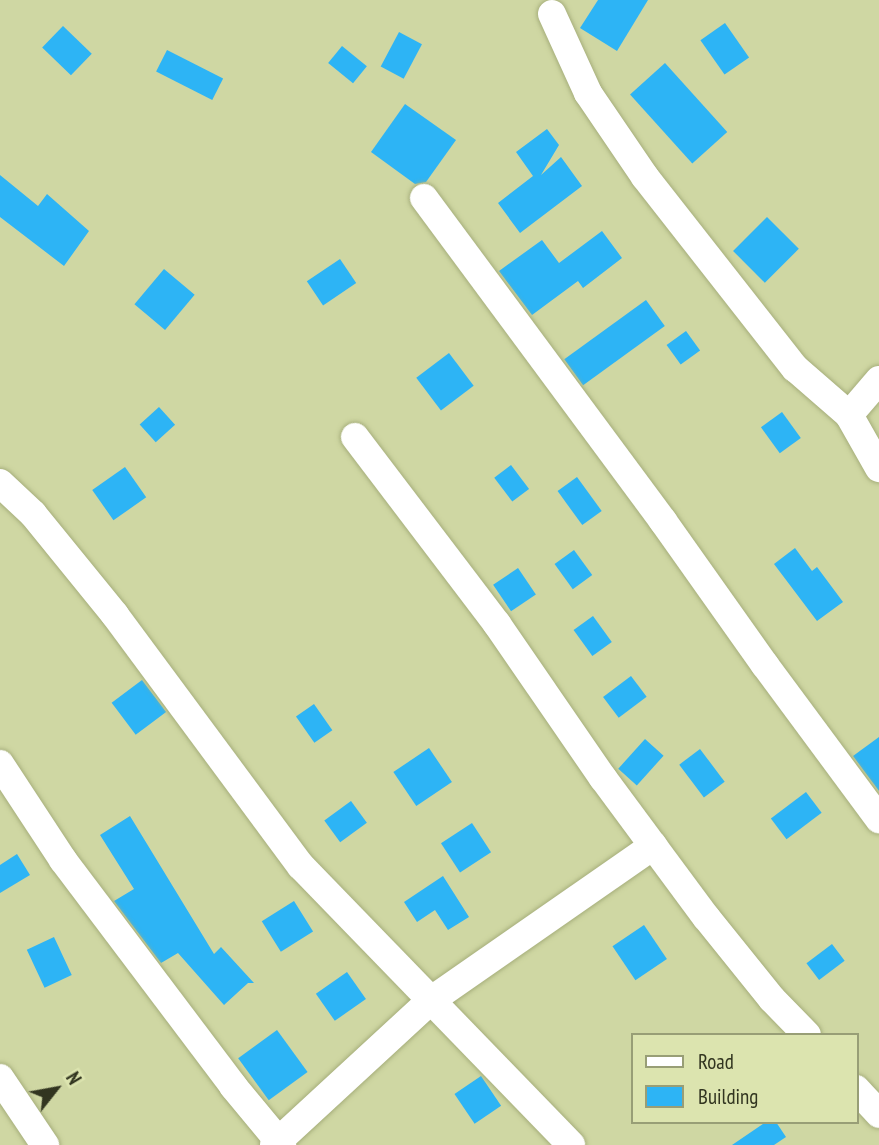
<!DOCTYPE html>
<html>
<head>
<meta charset="utf-8">
<style>
  body { margin:0 }
  #map { position:relative; width:879px; height:1145px; overflow:hidden; background:#cfd7a3; font-family:"PT Sans Narrow",sans-serif }
  div>[style] { position:absolute }
  .building>* { inset:0; background:#2db4f5; transform-origin:0 0 }
  .roads { filter:drop-shadow(0 0 2px #a6ae7b) drop-shadow(0 0 2px #a6ae7b) }
  .street>* { height:28px; margin:-14px; padding:0 14px; transform-origin:14px; border-radius:14px; background:#fff }
  span { translate:-50% -50%; white-space:nowrap; text-align:center; line-height:1.15; -webkit-text-stroke:7px #dce4af; paint-order:stroke }
  .legend { position:absolute; left:631px; top:1033px; width:228px; height:91px; box-sizing:border-box; background:#dce4af; border:2px solid #989e76; margin:0; padding:9px 12px; list-style:none; font-size:21px; color:#323520 }
  .legend li { display:flex; align-items:center; gap:14px; height:35px }
  .legend b { width:35px; border:2px solid #989e76 }
  .north { position:absolute; left:21px; top:1054px; width:70px; height:70px; -webkit-text-stroke:5px #dce4af; paint-order:stroke; rotate:59deg; font-size:19px; font-weight:700; line-height:28px; text-align:center; color:#323520 }
  .north::after { content:''; display:block; margin:auto; width:24px; height:32px; background:#323520; clip-path:polygon(50% 0,100% 100%,50% 72%,0 100%) }
</style>
</head>
<body>
<div id="map">
  <div class="building">
    <div style="clip-path:polygon(598px 0,648px 0,617px 51px,580px 28px)"></div>
    <div style="left:725px;top:23px;width:42px;height:30px;rotate:55deg"></div>
    <div style="left:63px;top:26px;width:40px;height:30px;rotate:44deg"></div>
    <div style="left:399px;top:32px;width:26px;height:39px;rotate:28deg"></div>
    <div style="left:342px;top:46px;width:32px;height:22px;rotate:39deg"></div>
    <div style="left:167px;top:50px;width:63px;height:24px;rotate:27deg"></div>
    <div style="left:665px;top:63px;width:93px;height:47px;rotate:48deg"></div>
    <div style="clip-path:polygon(405px 104px,456px 140px,426px 182px,415px 184px,371px 152px)"></div>
    <div style="clip-path:polygon(547px 129px,559px 145px,541px 175px,561px 157px,582px 186px,520px 233px,498px 203px,533px 176px,516px 152px)"></div>
    <div style="clip-path:polygon(0 175px,38px 206px,47px 194px,89px 231px,64px 266px,0 217px)"></div>
    <div style="left:767px;top:217px;width:45px;height:48px;rotate:45deg"></div>
    <div style="clip-path:polygon(602px 231px,622px 258px,583px 288px,578px 281px,532px 315px,499px 271px,542px 240px,559px 263px)"></div>
    <div style="left:340px;top:259px;width:29px;height:40px;rotate:56deg"></div>
    <div style="left:164px;top:269px;width:40px;height:46px;rotate:40deg"></div>
    <div style="left:646px;top:300px;width:32px;height:101px;rotate:54deg"></div>
    <div style="left:686px;top:331px;width:24px;height:24px;rotate:54deg"></div>
    <div style="left:449px;top:353px;width:41px;height:41px;rotate:53deg"></div>
    <div style="left:159px;top:407px;width:24px;height:26px;rotate:48deg"></div>
    <div style="left:782px;top:412px;width:32px;height:26px;rotate:54deg"></div>
    <div style="left:511px;top:465px;width:30px;height:21px;rotate:53deg"></div>
    <div style="left:125px;top:467px;width:37px;height:40px;rotate:55deg"></div>
    <div style="left:577px;top:477px;width:42px;height:24px;rotate:54deg"></div>
    <div style="clip-path:polygon(795px 548px,812px 571px,817px 567px,843px 602px,817px 621px,774px 564px)"></div>
    <div style="left:574px;top:550px;width:31px;height:24px;rotate:54deg"></div>
    <div style="left:518px;top:568px;width:32px;height:30px;rotate:56deg"></div>
    <div style="left:593px;top:616px;width:32px;height:24px;rotate:54deg"></div>
    <div style="left:631px;top:676px;width:26px;height:35px;rotate:53deg"></div>
    <div style="left:142px;top:680px;width:40px;height:38px;rotate:53deg"></div>
    <div style="left:314px;top:704px;width:32px;height:22px;rotate:55deg"></div>
    <div style="clip-path:polygon(879px 737px,879px 791px,853px 756px)"></div>
    <div style="left:645px;top:739px;width:25px;height:40px;rotate:42deg"></div>
    <div style="left:429px;top:748px;width:41px;height:43px;rotate:56deg"></div>
    <div style="left:700px;top:749px;width:41px;height:26px;rotate:53deg"></div>
    <div style="left:806px;top:792px;width:26px;height:44px;rotate:53deg"></div>
    <div style="left:351px;top:801px;width:27px;height:33px;rotate:54deg"></div>
    <div style="clip-path:polygon(130px 816px,214px 954px,221px 947px,254px 983px,248px 983px,224px 1005px,178px 953px,161px 963px,114px 901px,134px 889px,100px 835px)"></div>
    <div style="left:472px;top:823px;width:35px;height:37px;rotate:57deg"></div>
    <div style="clip-path:polygon(17px 854px,30px 875px,0 893px,0 865px)"></div>
    <div style="clip-path:polygon(443px 876px,469px 917px,448px 930px,435px 910px,417px 922px,404px 902px)"></div>
    <div style="left:294px;top:901px;width:36px;height:38px;rotate:58deg"></div>
    <div style="left:644px;top:925px;width:41px;height:38px;rotate:56deg"></div>
    <div style="left:54px;top:937px;width:42px;height:30px;rotate:65deg"></div>
    <div style="left:832px;top:944px;width:21px;height:32px;rotate:53deg"></div>
    <div style="left:347px;top:972px;width:33px;height:38px;rotate:55deg"></div>
    <div style="left:277px;top:1030px;width:52px;height:48px;rotate:54deg"></div>
    <div style="left:481px;top:1076px;width:36px;height:32px;rotate:56deg"></div>
    <div style="clip-path:polygon(766px 1122px,776px 1122px,786px 1137px,774px 1145px,732px 1145px)"></div>
  </div>
  <div class="roads">
    <div class="street">
      <div style="left:552px;top:14px;width:87px;rotate:65.5deg"></div>
      <div style="left:588px;top:93px;width:102px;rotate:55.8deg"></div>
      <div style="left:645px;top:177px;width:243px;rotate:51.9deg"></div>
      <div style="left:795px;top:368px;width:72px;rotate:41deg"></div>
      <div style="left:849px;top:415px;width:61px;rotate:60.5deg"></div>
      <div style="left:424px;top:198px;width:402px;rotate:53.5deg"></div>
      <div style="left:663px;top:521px;width:176px;rotate:54.7deg"></div>
      <div style="left:765px;top:665px;width:192px;rotate:53.5deg"></div>
      <div style="left:849px;top:415px;width:46px;rotate:-49.4deg"></div>
      <div style="left:355px;top:437px;width:235px;rotate:52.8deg"></div>
      <div style="left:497px;top:624px;width:187px;rotate:55.5deg"></div>
      <div style="left:603px;top:778px;width:173px;rotate:53.5deg"></div>
      <div style="left:706px;top:917px;width:105px;rotate:51.2deg"></div>
      <div style="left:772px;top:999px;width:50px;rotate:45.8deg"></div>
      <div style="left:0;top:483px;width:45px;rotate:43.2deg"></div>
      <div style="left:33px;top:514px;width:130px;rotate:50.9deg"></div>
      <div style="left:115px;top:615px;width:312px;rotate:53.5deg"></div>
      <div style="left:301px;top:866px;width:388px;rotate:45.9deg"></div>
      <div style="left:0;top:764px;width:115px;rotate:56.7deg"></div>
      <div style="left:63px;top:860px;width:283px;rotate:53deg"></div>
      <div style="left:233px;top:1086px;width:77px;rotate:50.3deg"></div>
      <div style="left:0;top:1078px;width:81px;rotate:56.1deg"></div>
      <div style="left:856px;top:1089px;width:34px;rotate:47deg"></div>
      <div style="left:274px;top:1145px;width:212px;rotate:-42.7deg"></div>
      <div style="left:430px;top:1001px;width:272px;rotate:-34.8deg"></div>
    </div>
  </div>
  <ul class="legend">
  <li><b style="height:9px;background:#fff"></b>Road</li>
  <li><b style="height:19px;background:#2db4f5"></b>Building</li>
  </ul>
  <div class="north">N</div>
</div>
</body>
</html>
